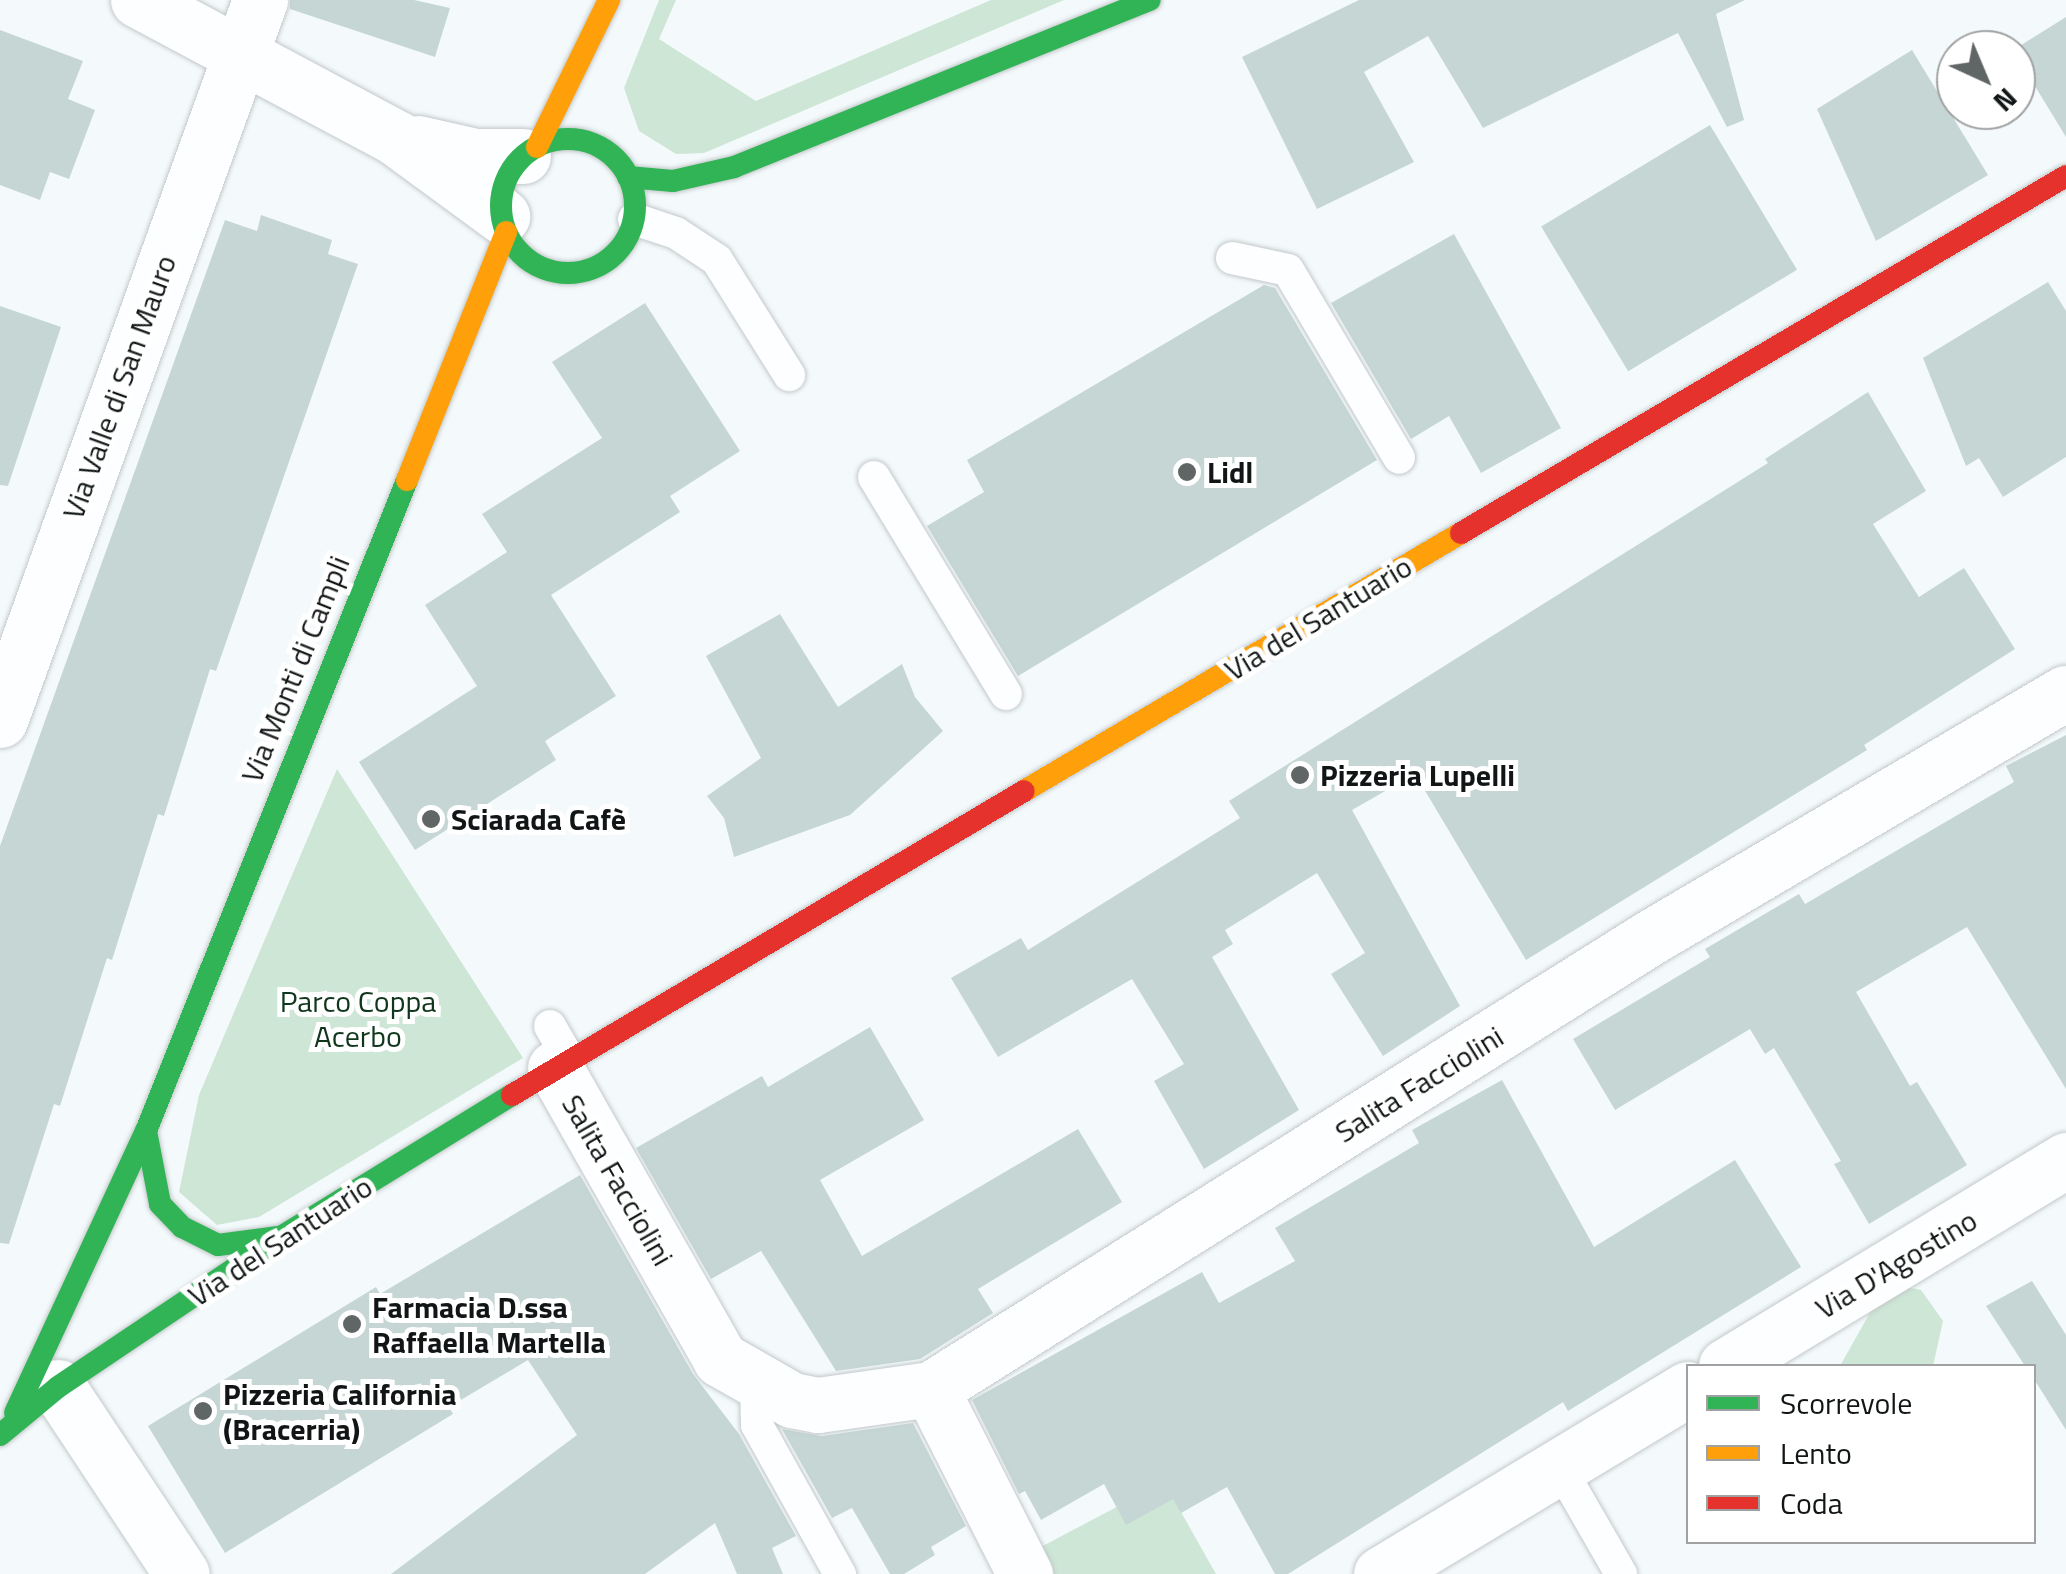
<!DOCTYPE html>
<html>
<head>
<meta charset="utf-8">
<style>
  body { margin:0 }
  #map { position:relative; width:2066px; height:1574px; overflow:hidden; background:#f4fafc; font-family:"Titillium Web",sans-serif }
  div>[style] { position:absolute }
  .green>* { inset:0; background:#cde6d5 }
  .building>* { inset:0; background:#c5d6d4; transform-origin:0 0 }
  .roads { filter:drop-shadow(0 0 2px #c3c8c9) drop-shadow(0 0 2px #c3c8c9) }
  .lane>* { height:32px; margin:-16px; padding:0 16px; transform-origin:16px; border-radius:16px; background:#fdfeff }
  .street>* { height:55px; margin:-27.5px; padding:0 27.5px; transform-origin:27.5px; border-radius:27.5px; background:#fdfeff }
  .fast>* { height:22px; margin:-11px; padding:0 11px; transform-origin:11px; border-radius:11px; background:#30b455 }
  .fast>.ring { margin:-11px; padding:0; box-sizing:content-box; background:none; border:22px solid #30b455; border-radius:50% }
  .slow>* { height:22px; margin:-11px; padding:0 11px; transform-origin:11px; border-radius:11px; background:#ff9f0a }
  .jam>* { height:22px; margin:-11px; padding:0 11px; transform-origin:11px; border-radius:11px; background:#e5322d }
  .dots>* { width:28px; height:28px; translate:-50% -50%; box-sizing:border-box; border:5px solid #fff; border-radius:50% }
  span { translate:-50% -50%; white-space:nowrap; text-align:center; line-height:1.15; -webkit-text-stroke:10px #fff; paint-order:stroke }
  .street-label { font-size:30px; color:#111516 }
  .poi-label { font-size:30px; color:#111516; font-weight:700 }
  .left { translate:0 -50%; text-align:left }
  .park-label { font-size:30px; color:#10361c }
  .legend { position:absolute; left:1686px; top:1364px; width:350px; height:180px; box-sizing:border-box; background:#fff; border:2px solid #a0a1a2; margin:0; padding:12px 18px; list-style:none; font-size:30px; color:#111516 }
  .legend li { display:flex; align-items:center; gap:20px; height:50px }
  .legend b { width:50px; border:2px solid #a0a1a2 }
  .north { position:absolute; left:1936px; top:30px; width:100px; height:100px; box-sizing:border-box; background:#fff; border:2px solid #a0a1a2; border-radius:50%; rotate:136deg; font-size:28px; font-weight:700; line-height:40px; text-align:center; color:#111516 }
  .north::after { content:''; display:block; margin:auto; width:35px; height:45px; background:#606566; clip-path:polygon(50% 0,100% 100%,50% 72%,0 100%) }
</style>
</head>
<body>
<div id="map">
  <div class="green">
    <div style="clip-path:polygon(659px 0,676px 0,659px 39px,756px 101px,991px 0,1064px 0,704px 153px,676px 154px,639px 131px,624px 88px)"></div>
    <div style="clip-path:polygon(337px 769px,523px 1058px,259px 1217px,217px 1225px,179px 1192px,199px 1095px)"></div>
    <div style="clip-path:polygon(1902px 1286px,1921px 1290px,1943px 1321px,1933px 1366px,1840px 1366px,1876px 1302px)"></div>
    <div style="clip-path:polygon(1164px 1482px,1216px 1574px,1052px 1574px,1039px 1548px)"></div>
  </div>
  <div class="building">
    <div style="clip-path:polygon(290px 0,414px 0,450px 8px,435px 57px,290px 9px)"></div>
    <div style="clip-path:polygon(1359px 0,1745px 0,1716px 14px,1744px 120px,1727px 127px,1678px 33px,1483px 128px,1428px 36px,1364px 72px,1414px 162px,1317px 209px,1242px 57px)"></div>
    <div style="clip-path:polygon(2066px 17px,2066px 137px,2013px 50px)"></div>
    <div style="clip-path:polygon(0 30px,83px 61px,68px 99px,95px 110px,69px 179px,50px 172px,40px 200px,0 185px)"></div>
    <div style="clip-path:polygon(1912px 50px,1988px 175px,1876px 241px,1817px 109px)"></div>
    <div style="left:1710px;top:125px;width:169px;height:197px;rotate:59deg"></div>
    <div style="clip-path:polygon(261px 215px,332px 240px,328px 254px,358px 264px,216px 671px,210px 669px,164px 816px,158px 814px,112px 960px,107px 958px,60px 1106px,54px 1104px,9px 1244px,0 1243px,0 846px,225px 220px,257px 231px)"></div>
    <div style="clip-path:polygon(1454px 234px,1561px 428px,1481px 473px,1449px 416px,1411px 439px,1331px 303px)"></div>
    <div style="clip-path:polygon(2048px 282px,2066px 311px,2066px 457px,2003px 497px,1979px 458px,1966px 466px,1923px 358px)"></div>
    <div style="clip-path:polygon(1264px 285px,1275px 288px,1377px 460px,1018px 676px,927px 526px,984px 492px,967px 460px)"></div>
    <div style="clip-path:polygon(645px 303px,740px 451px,670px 496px,680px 512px,551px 595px,616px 696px,545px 741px,556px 760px,415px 850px,359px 762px,477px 686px,425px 605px,507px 552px,482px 514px,602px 438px,552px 362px)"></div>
    <div style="clip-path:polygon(0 306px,61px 327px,8px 486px,0 485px)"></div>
    <div style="clip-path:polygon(1868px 392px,1926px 491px,1873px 524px,1919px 597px,1964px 568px,2015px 649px,1864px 745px,1867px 750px,1526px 960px,1415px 774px,1352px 810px,1460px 1006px,1383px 1056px,1331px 974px,1365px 953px,1317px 873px,1225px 930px,1233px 944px,1212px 957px,1299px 1110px,1204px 1169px,1154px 1081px,1184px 1064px,1132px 979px,998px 1057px,951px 978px,1021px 938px,1028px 950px,1240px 818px,1229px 801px,1768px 463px,1765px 459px)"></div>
    <div style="clip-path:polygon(780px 614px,838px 707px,902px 664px,915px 697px,943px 731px,850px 815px,734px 857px,724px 818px,707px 796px,761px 758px,706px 656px)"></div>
    <div style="clip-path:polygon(2066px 735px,2066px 1089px,1967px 927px,1856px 992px,1910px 1086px,1917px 1082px,1967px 1165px,1869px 1224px,1834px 1164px,1841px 1161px,1774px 1048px,1765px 1054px,1750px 1029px,1615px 1110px,1573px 1039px,1710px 957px,1705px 949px,1799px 894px,1805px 904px,2014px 782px,2006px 766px)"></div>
    <div style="clip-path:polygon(870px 1027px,924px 1120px,820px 1180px,862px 1256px,1078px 1129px,1122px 1202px,978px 1289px,993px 1313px,920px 1359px,836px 1371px,761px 1251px,711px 1279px,636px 1148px,762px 1076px,768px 1087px)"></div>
    <div style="clip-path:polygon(1502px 1080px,1594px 1247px,1735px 1160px,1801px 1267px,1568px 1411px,1563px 1402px,1288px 1574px,1275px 1574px,1227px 1487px,1181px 1513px,1173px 1499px,1126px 1525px,1104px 1484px,1041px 1520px,1025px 1491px,1019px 1494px,972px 1400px,1202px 1272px,1219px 1303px,1295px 1261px,1275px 1228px,1419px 1143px,1412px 1130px)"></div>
    <div style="clip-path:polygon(580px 1175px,693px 1374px,739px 1434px,796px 1536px,772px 1548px,783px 1574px,737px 1574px,715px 1523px,645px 1574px,391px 1574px,577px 1435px,528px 1360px,449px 1407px,453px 1414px,225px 1553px,148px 1426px,376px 1287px,380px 1294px)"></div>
    <div style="clip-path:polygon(2032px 1281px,2066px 1335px,2066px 1430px,2034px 1379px,2034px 1366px,2025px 1366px,1986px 1306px)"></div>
    <div style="clip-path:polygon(913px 1423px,966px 1526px,931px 1547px,935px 1555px,904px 1574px,890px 1574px,852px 1508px,832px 1518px,782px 1429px,822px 1436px)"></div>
  </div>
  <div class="roads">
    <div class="lane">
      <div style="left:634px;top:219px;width:44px;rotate:18.4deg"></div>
      <div style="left:676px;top:233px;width:49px;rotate:33.4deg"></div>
      <div style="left:717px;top:260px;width:136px;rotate:57.9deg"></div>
      <div style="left:1232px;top:258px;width:57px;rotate:12.1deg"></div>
      <div style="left:1288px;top:270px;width:218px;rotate:59.4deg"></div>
      <div style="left:874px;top:477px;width:254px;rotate:58.7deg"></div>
      <div style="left:550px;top:1026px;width:39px;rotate:60deg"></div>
      <div style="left:756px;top:1382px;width:43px;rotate:88.7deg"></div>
      <div style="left:757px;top:1425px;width:171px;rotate:60.9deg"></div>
      <div style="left:1559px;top:1466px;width:125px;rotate:60.1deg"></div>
    </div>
    <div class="street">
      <div style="left:138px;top:0;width:293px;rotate:28.1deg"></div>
      <div style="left:396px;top:138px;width:132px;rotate:36.3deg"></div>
      <div style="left:418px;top:143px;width:58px;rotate:12.8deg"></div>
      <div style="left:475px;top:156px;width:48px"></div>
      <div style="left:0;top:720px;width:766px;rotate:-70.14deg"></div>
      <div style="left:555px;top:1068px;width:335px;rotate:60.4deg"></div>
      <div style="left:720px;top:1359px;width:83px;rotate:29.7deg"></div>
      <div style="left:792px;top:1400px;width:26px;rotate:11deg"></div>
      <div style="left:818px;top:1405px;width:114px;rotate:-8.1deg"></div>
      <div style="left:931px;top:1389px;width:850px;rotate:-32.12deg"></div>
      <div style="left:1651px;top:937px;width:481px;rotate:-30.5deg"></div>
      <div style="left:1726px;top:1366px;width:398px;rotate:-31.2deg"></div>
      <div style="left:58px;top:1387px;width:224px;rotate:56.5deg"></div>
      <div style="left:931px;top:1389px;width:208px;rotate:63.1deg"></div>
      <div style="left:1381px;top:1574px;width:358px;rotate:-31.1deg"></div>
    </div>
    <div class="fast">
      <div class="ring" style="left:501px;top:139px;width:112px;height:112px"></div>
      <div style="left:628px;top:177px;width:45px;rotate:5.1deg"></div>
      <div style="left:673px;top:181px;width:63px;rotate:-12.9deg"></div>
      <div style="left:734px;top:167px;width:448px;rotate:-21.9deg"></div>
      <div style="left:146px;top:1131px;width:74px;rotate:79.1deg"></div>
      <div style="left:160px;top:1204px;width:32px;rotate:46deg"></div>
      <div style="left:182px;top:1227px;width:40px;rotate:26.6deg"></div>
      <div style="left:218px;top:1245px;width:61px;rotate:-7.6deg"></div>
      <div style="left:15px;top:1413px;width:311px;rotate:-65.1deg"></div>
      <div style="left:146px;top:1131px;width:701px;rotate:-68.15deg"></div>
      <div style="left:0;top:1435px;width:75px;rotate:-39.6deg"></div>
      <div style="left:58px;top:1387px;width:272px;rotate:-33.9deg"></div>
      <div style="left:284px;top:1235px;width:268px;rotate:-31.6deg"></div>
    </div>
    <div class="slow">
      <div style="left:537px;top:147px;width:164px;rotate:-63.9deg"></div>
      <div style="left:407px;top:480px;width:267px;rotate:-68.2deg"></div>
      <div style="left:1024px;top:791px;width:507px;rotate:-30.56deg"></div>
    </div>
    <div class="jam">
      <div style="left:1461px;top:533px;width:702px;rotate:-30.54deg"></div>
      <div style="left:512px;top:1095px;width:595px;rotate:-30.7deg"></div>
    </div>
  </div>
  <div class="dots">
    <div style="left:1187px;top:472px;background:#606566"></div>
    <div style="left:1300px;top:775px;background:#606566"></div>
    <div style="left:431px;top:819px;background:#606566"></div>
    <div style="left:352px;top:1324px;background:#606566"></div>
    <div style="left:203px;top:1411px;background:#606566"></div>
  </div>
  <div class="street-label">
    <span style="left:119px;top:387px;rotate:-70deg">Via Valle di San Mauro</span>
    <span style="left:1318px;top:618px;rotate:-31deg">Via del Santuario</span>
    <span style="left:295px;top:669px;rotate:-68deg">Via Monti di Campli</span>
    <span style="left:1419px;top:1084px;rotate:-32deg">Salita Facciolini</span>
    <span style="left:618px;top:1180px;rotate:60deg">Salita Facciolini</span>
    <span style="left:280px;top:1241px;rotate:-33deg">Via del Santuario</span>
    <span style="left:1896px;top:1264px;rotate:-31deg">Via D'Agostino</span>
  </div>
  <div class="poi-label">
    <span class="left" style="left:1207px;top:472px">Lidl</span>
    <span class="left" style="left:1320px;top:775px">Pizzeria Lupelli</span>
    <span class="left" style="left:451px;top:819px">Sciarada Cafè</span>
    <span class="left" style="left:372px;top:1324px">Farmacia D.ssa<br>Raffaella Martella</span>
    <span class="left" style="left:223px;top:1411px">Pizzeria California<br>(Bracerria)</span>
  </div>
  <div class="park-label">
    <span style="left:358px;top:1018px">Parco Coppa<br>Acerbo</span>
  </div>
  <ul class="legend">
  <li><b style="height:12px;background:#30b455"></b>Scorrevole</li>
  <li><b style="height:12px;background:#ff9f0a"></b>Lento</li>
  <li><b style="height:12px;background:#e5322d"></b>Coda</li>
  </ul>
  <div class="north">N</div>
</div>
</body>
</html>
